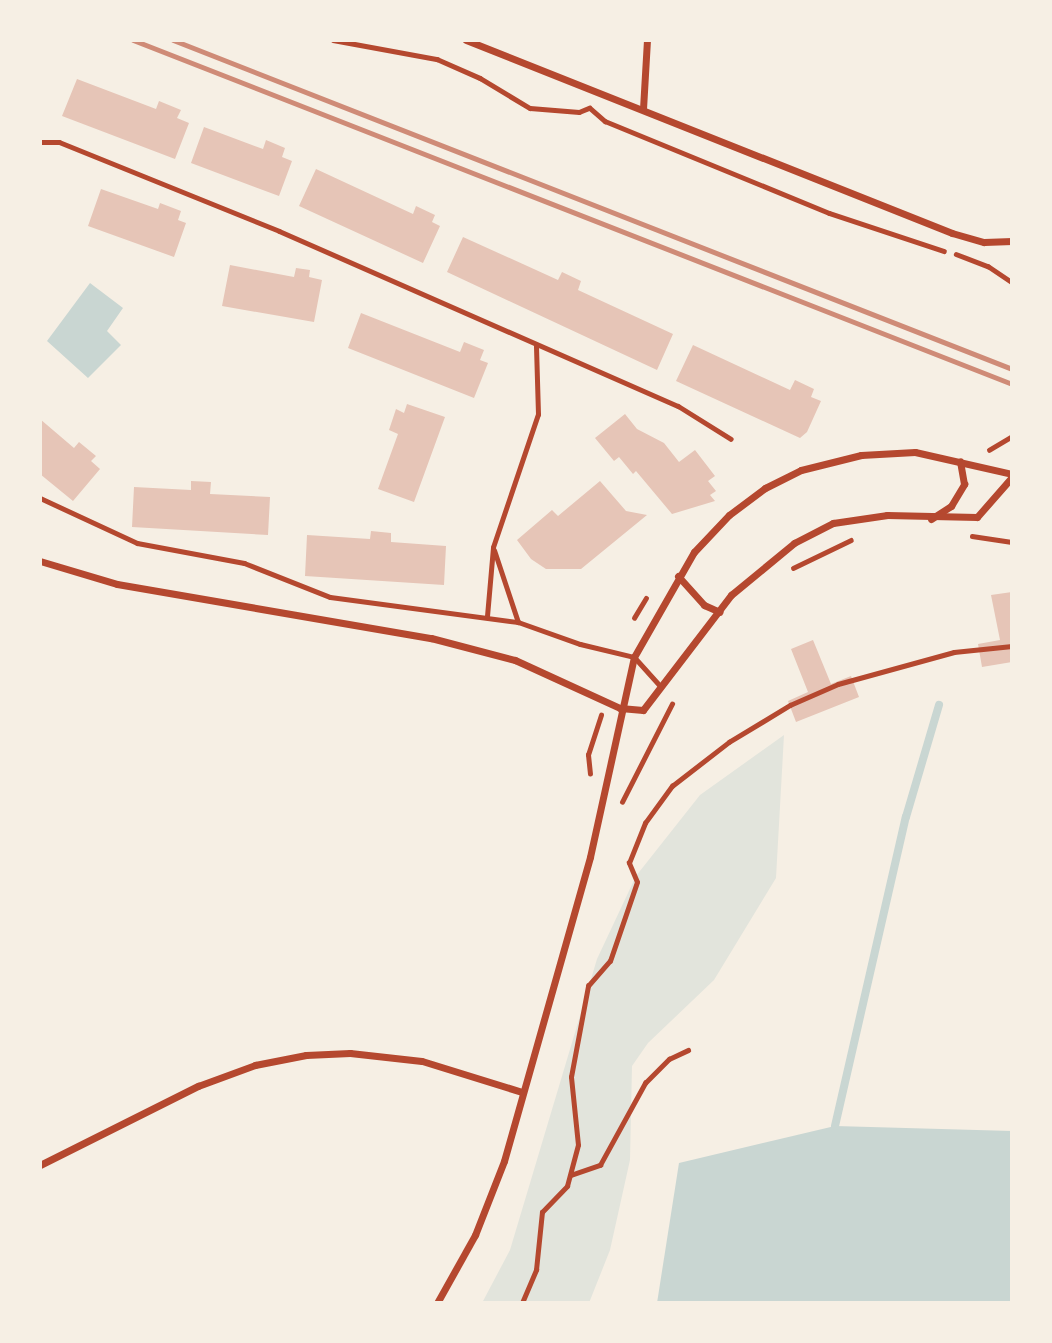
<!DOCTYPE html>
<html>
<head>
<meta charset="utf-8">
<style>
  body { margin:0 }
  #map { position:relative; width:1052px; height:1343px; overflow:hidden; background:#f6efe4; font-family:Arial,sans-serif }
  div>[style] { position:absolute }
  .green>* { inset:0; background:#e2e4dc }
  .water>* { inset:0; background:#c9d6d2 }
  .stream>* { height:8px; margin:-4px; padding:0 4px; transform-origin:4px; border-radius:4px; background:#c9d6d2 }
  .building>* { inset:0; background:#e6c5b7 }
  .path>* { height:4.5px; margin:-2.25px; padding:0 2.25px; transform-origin:2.25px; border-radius:2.25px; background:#b5482f }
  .service>* { height:5px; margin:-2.5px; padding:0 2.5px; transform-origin:2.5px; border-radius:2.5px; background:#b5482f }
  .minor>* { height:7px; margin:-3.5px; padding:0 3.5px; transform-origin:3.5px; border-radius:3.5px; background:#b5482f }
  .rail>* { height:5px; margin:-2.5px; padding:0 2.5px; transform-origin:2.5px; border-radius:2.5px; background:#cf8b77 }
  span { translate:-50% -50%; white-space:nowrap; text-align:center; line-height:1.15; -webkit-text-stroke:5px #f6efe4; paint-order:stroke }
  .frame { position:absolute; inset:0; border:42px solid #f6efe4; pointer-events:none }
</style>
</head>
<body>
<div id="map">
  <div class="green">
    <div style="clip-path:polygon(784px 735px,776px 878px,714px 980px,648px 1043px,632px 1066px,630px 1160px,610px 1250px,589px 1303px,482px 1303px,510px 1250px,597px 959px,636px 876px,700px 795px)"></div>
  </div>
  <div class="water">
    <div style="clip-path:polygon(90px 283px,123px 308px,107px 331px,121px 345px,88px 378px,47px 341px)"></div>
    <div style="clip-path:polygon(835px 1126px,1012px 1131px,1012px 1303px,657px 1303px,679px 1163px)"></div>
  </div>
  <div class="stream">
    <div style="left:835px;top:1126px;width:317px;rotate:-77.1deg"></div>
    <div style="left:906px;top:817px;width:117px;rotate:-73.6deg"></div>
  </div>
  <div class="building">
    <div style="clip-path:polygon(77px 79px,156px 109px,159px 101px,181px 110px,177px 118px,189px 123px,175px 159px,62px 116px)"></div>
    <div style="clip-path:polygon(204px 127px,263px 149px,266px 140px,285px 148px,282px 157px,292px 161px,279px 196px,191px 163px)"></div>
    <div style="clip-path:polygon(316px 169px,413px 214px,416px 206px,435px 215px,432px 222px,440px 226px,423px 263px,299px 206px)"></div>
    <div style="clip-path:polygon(101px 189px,158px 209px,160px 203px,181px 211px,178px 220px,186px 223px,174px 257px,88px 226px)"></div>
    <div style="clip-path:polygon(463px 237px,558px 280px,562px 272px,581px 281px,578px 290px,673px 334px,657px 370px,447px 272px)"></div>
    <div style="clip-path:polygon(230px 265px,294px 277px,296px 268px,310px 270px,309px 277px,322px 280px,314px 322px,222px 306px)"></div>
    <div style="clip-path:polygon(361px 313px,460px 352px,464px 342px,484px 350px,480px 360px,488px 363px,474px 398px,348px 348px)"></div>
    <div style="clip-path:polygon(693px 345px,790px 390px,795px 380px,814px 389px,811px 397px,821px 401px,807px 432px,800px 438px,676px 381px)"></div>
    <div style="clip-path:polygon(407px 404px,445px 417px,414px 502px,378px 489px,398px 434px,389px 430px,396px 409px,404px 413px)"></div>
    <div style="clip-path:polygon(625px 414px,637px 429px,664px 443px,679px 462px,695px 450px,715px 476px,708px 481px,716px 491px,710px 495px,715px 501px,672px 514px,636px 471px,633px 474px,619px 457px,614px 461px,595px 438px)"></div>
    <div style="clip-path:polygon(40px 419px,74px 448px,79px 442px,96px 456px,91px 461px,100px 469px,73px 501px,40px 474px)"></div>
    <div style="clip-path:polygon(191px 481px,211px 482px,210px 494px,270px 497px,268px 535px,132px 527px,134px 487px,191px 490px)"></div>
    <div style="clip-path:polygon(600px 481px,626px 511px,647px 515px,581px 569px,546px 569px,531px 559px,517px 540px,552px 510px,558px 516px)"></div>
    <div style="clip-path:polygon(371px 531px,391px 533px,391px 542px,446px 546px,444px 585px,305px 576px,307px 535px,370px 539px)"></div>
    <div style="clip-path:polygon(1012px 592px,1012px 662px,982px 667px,978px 644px,1000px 640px,991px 595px)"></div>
    <div style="clip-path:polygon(813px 640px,831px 684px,851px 676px,859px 697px,796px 722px,788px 701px,808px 692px,791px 649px)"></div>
  </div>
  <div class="path">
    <div style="left:333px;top:40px;width:106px;rotate:10.4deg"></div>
    <div style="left:437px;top:59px;width:47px;rotate:23.8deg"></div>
    <div style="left:480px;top:78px;width:58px;rotate:31deg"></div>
    <div style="left:530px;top:108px;width:49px;rotate:4.7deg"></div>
    <div style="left:579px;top:112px;width:11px;rotate:-22deg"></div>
    <div style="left:590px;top:108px;width:20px;rotate:41deg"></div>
    <div style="left:605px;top:121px;width:242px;rotate:22.3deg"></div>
    <div style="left:829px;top:213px;width:121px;rotate:18.3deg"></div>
    <div style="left:956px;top:254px;width:34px;rotate:21deg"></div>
    <div style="left:988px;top:266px;width:29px;rotate:34deg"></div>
    <div style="left:989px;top:450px;width:27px;rotate:-31deg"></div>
    <div style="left:972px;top:536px;width:40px;rotate:8.5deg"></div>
    <div style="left:793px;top:568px;width:64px;rotate:-25.8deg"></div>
    <div style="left:634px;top:618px;width:23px;rotate:-59deg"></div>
    <div style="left:590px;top:774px;width:19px;rotate:-96deg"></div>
    <div style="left:588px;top:755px;width:42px;rotate:-72deg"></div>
    <div style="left:622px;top:802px;width:110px;rotate:-63deg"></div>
    <div style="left:571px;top:1175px;width:31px;rotate:-19deg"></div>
    <div style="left:600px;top:1165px;width:94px;rotate:-61.2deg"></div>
    <div style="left:645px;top:1083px;width:34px;rotate:-45deg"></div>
    <div style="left:669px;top:1059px;width:21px;rotate:-25deg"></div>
    <div style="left:522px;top:1303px;width:36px;rotate:-67deg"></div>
    <div style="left:536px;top:1270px;width:58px;rotate:-84.1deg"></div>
    <div style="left:542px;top:1212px;width:36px;rotate:-46deg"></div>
    <div style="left:567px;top:1186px;width:42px;rotate:-75deg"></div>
    <div style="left:578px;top:1145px;width:68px;rotate:-95.9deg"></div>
    <div style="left:571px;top:1077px;width:93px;rotate:-79.4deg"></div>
    <div style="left:588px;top:986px;width:33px;rotate:-49deg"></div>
    <div style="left:610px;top:961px;width:83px;rotate:-71.1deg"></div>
    <div style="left:637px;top:882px;width:21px;rotate:-113deg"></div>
    <div style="left:629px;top:863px;width:43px;rotate:-68.2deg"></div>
    <div style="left:645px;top:823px;width:46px;rotate:-53.9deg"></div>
    <div style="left:672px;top:786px;width:72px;rotate:-37.7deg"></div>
    <div style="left:729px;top:742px;width:71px;rotate:-31.2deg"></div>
    <div style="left:790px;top:705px;width:52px;rotate:-23.6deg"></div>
    <div style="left:838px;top:684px;width:120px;rotate:-15.4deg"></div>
    <div style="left:954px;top:652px;width:58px;rotate:-5.9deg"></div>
  </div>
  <div class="service">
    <div style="left:40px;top:142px;width:19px"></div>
    <div style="left:59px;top:142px;width:237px;rotate:22deg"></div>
    <div style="left:279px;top:231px;width:436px;rotate:23.7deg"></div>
    <div style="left:678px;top:406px;width:62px;rotate:31.9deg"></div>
    <div style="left:40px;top:498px;width:107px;rotate:24.9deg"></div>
    <div style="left:137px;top:543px;width:109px;rotate:10.6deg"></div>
    <div style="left:244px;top:563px;width:92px;rotate:21.6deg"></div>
    <div style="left:330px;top:597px;width:190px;rotate:7.6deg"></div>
    <div style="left:518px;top:622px;width:66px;rotate:19.5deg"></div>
    <div style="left:580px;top:644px;width:56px;rotate:13.5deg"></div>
    <div style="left:634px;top:657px;width:40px;rotate:48deg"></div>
    <div style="left:494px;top:550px;width:76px;rotate:71.6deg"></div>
    <div style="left:487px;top:616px;width:69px;rotate:-85deg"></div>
    <div style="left:493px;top:547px;width:140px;rotate:-71.3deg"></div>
    <div style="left:538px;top:414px;width:68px;rotate:-91.7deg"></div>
  </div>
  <div class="minor">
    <div style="left:466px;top:40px;width:523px;rotate:21.66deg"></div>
    <div style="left:952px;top:233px;width:33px;rotate:16deg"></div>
    <div style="left:984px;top:242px;width:28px;rotate:-2deg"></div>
    <div style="left:643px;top:109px;width:69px;rotate:-86.7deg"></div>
    <div style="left:931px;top:519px;width:24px;rotate:-33deg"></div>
    <div style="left:951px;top:506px;width:26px;rotate:-59deg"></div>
    <div style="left:964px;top:484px;width:23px;rotate:-100deg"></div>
    <div style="left:40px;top:561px;width:80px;rotate:16.6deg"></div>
    <div style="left:117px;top:584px;width:319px;rotate:9.8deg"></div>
    <div style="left:431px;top:638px;width:87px;rotate:14.7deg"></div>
    <div style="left:515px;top:660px;width:115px;rotate:24.6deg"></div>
    <div style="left:620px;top:708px;width:23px;rotate:5deg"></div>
    <div style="left:643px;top:710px;width:145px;rotate:-52.6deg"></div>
    <div style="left:731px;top:595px;width:82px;rotate:-39.5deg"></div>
    <div style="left:794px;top:543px;width:44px;rotate:-27.1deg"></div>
    <div style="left:833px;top:523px;width:55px;rotate:-8.4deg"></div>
    <div style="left:887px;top:515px;width:90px;rotate:1.3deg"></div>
    <div style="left:977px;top:517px;width:53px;rotate:-48.8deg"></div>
    <div style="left:678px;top:576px;width:39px;rotate:48deg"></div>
    <div style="left:704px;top:605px;width:17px;rotate:24deg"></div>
    <div style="left:40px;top:1165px;width:177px;rotate:-26.6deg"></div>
    <div style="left:198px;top:1086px;width:61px;rotate:-20.2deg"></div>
    <div style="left:255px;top:1065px;width:52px;rotate:-11.1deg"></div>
    <div style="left:306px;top:1055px;width:44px;rotate:-2.6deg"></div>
    <div style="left:350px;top:1053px;width:72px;rotate:6.3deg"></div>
    <div style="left:422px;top:1061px;width:105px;rotate:17.2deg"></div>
    <div style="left:437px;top:1303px;width:78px;rotate:-60.8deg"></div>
    <div style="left:475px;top:1235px;width:79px;rotate:-68.6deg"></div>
    <div style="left:504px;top:1161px;width:316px;rotate:-74.2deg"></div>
    <div style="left:590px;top:857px;width:205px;rotate:-77.6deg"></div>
    <div style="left:634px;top:657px;width:121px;rotate:-60.3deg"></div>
    <div style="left:694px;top:552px;width:51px;rotate:-46.6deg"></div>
    <div style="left:729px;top:515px;width:45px;rotate:-36.9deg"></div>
    <div style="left:765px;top:488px;width:40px;rotate:-26.6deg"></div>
    <div style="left:801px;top:470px;width:62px;rotate:-14deg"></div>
    <div style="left:861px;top:455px;width:54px;rotate:-3.2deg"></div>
    <div style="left:915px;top:452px;width:99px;rotate:12.8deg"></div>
  </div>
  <div class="rail">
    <div style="left:133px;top:40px;width:944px;rotate:21.37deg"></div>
    <div style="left:173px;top:40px;width:901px;rotate:21.41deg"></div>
  </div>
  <div class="frame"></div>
</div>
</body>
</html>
